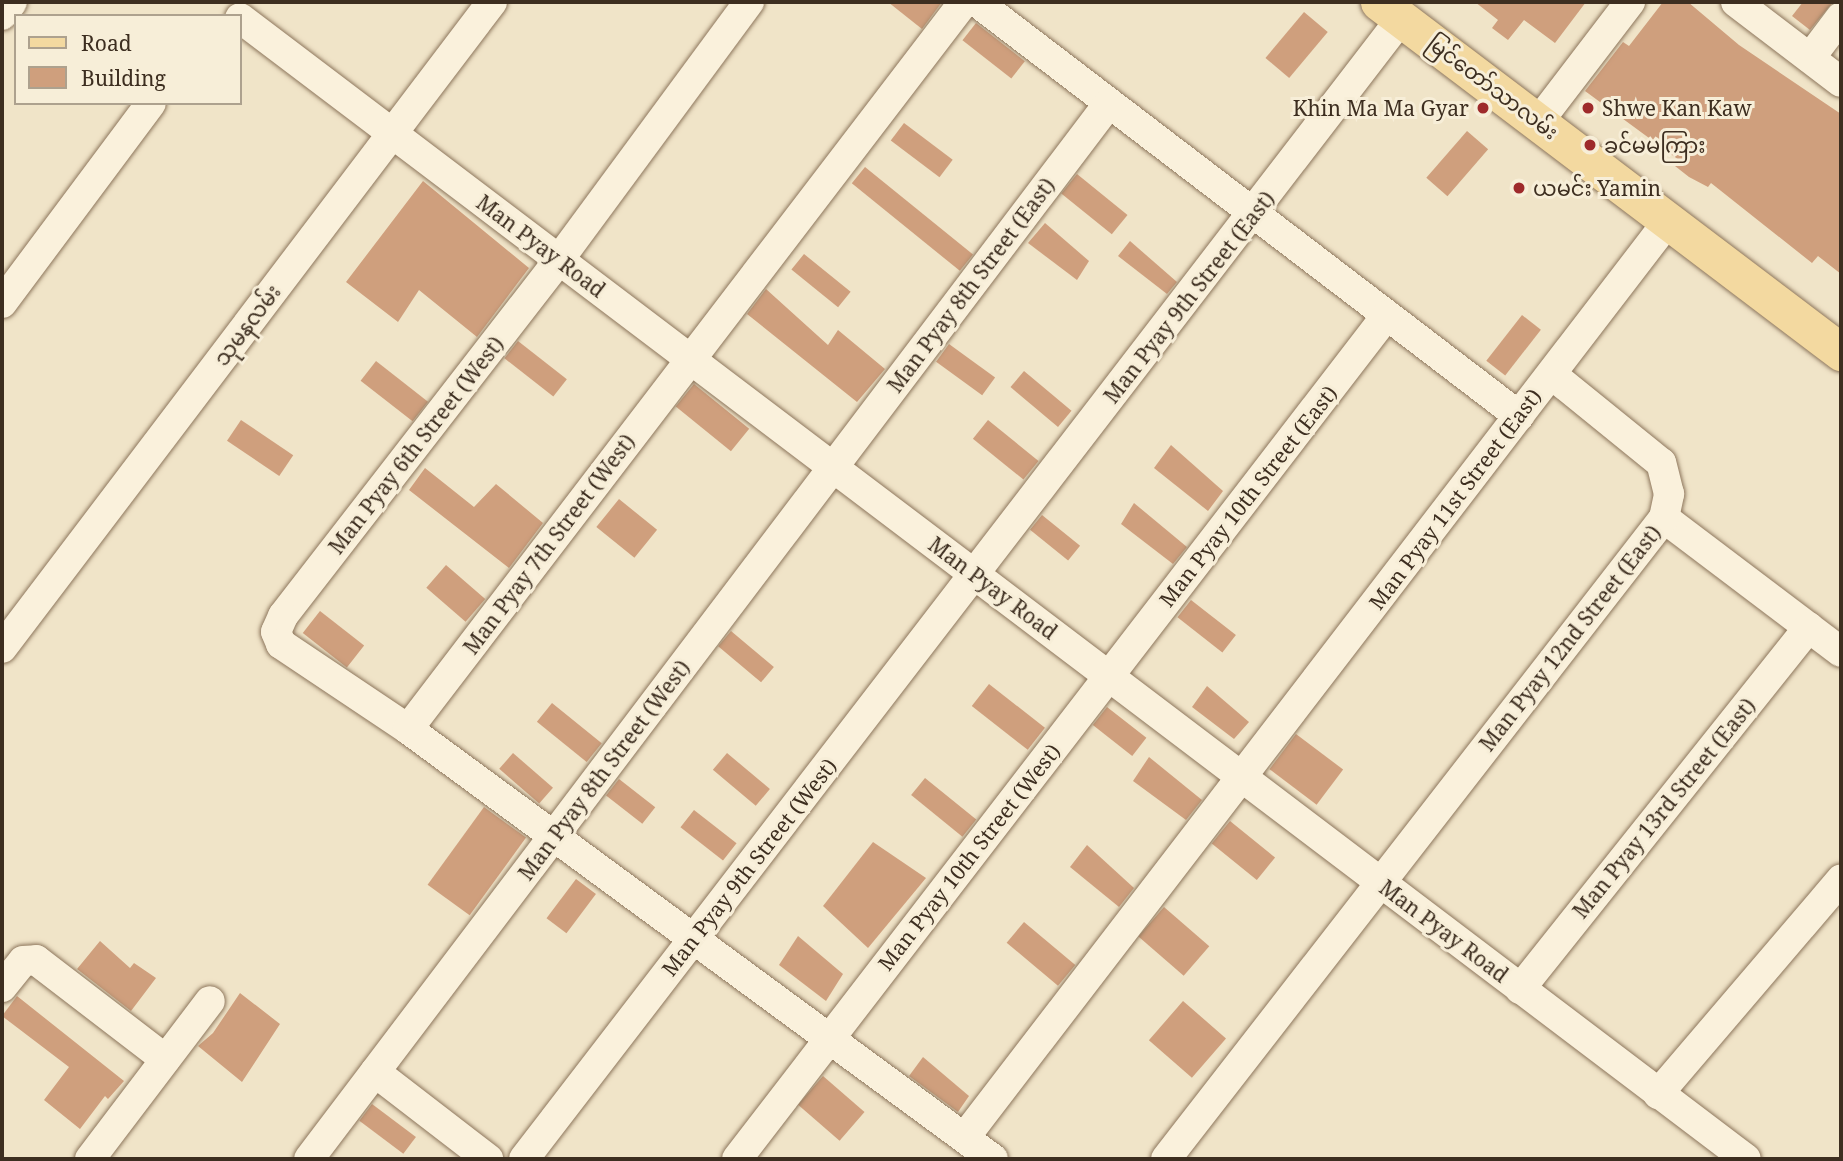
<!DOCTYPE html>
<html>
<head>
<meta charset="utf-8">
<style>
  body { margin:0 }
  #map { position:relative; width:1843px; height:1161px; overflow:hidden; background:#f0e4c8; font-family:"Noto Serif","Noto Sans Myanmar",serif }
  div>[style] { position:absolute }
  .building>* { inset:0; background:#cf9f7d; transform-origin:0 0 }
  .roads { filter:drop-shadow(0 0 2px #8d765c) drop-shadow(0 0 2px #8d765c) }
  .minor>* { height:30px; margin:-15px; padding:0 15px; transform-origin:15px; border-radius:15px; background:#faf1dc }
  .major>* { height:37px; margin:-18.5px; padding:0 18.5px; transform-origin:18.5px; border-radius:18.5px; background:#f3d9a0 }
  .dots>* { width:19px; height:19px; translate:-50% -50%; box-sizing:border-box; border:4px solid #f7eed8; border-radius:50% }
  span { translate:-50% -50%; white-space:nowrap; text-align:center; line-height:1.15; -webkit-text-stroke:6px #f7eed8; paint-order:stroke }
  .street-label { font-size:21px; color:#3d2e20 }
  .poi-label { font-size:21px; color:#3d2e20 }
  .right { translate:-100% -50%; text-align:right }
  .left { translate:0 -50%; text-align:left }
  .frame { position:absolute; inset:0; border:4px solid #3d2e20; pointer-events:none }
  .legend { position:absolute; left:14px; top:14px; width:228px; height:91px; box-sizing:border-box; background:#f7eed8; border:2px solid #ada18e; margin:0; padding:9px 12px; list-style:none; font-size:21px; color:#3d2e20 }
  .legend li { display:flex; align-items:center; gap:14px; height:35px }
  .legend b { width:35px; border:2px solid #ada18e }
</style>
</head>
<body>
<div id="map">
  <div class="building">
    <div style="clip-path:polygon(888px 2px,942px 2px,922px 29px)"></div>
    <div style="clip-path:polygon(1475px 2px,1586px 2px,1555px 43px,1524px 20px,1508px 40px,1492px 28px,1498px 20px)"></div>
    <div style="clip-path:polygon(1663px 2px,1688px 2px,1739px 45px,1841px 114px,1841px 274px,1818px 256px,1812px 263px,1711px 183px,1708px 187px,1689px 177px,1675px 166px,1679px 160px,1585px 91px,1623px 42px,1629px 46px)"></div>
    <div style="clip-path:polygon(1803px 2px,1833px 2px,1810px 30px,1792px 16px)"></div>
    <div style="left:1304px;top:12px;width:31px;height:60px;rotate:40deg"></div>
    <div style="left:976px;top:23px;width:62px;height:22px;rotate:38deg"></div>
    <div style="left:904px;top:123px;width:61px;height:22px;rotate:37deg"></div>
    <div style="left:1467px;top:131px;width:28px;height:62px;rotate:41deg"></div>
    <div style="left:865px;top:167px;width:139px;height:21px;rotate:39deg"></div>
    <div style="left:1077px;top:174px;width:65px;height:25px;rotate:39deg"></div>
    <div style="clip-path:polygon(423px 181px,529px 268px,477px 337px,419px 290px,398px 322px,346px 282px)"></div>
    <div style="clip-path:polygon(1045px 223px,1089px 261px,1077px 280px,1028px 243px)"></div>
    <div style="clip-path:polygon(1130px 241px,1177px 282px,1167px 294px,1118px 256px)"></div>
    <div style="left:804px;top:254px;width:60px;height:20px;rotate:39deg"></div>
    <div style="clip-path:polygon(766px 289px,828px 345px,838px 330px,885px 369px,857px 402px,747px 314px)"></div>
    <div style="left:1522px;top:315px;width:24px;height:58px;rotate:38deg"></div>
    <div style="left:518px;top:341px;width:62px;height:22px;rotate:38deg"></div>
    <div style="left:949px;top:344px;width:57px;height:22px;rotate:36deg"></div>
    <div style="left:376px;top:361px;width:66px;height:25px;rotate:38deg"></div>
    <div style="left:1024px;top:371px;width:62px;height:21px;rotate:40deg"></div>
    <div style="left:694px;top:384px;width:71px;height:29px;rotate:39deg"></div>
    <div style="left:241px;top:420px;width:63px;height:25px;rotate:34deg"></div>
    <div style="left:988px;top:420px;width:65px;height:24px;rotate:39deg"></div>
    <div style="clip-path:polygon(1171px 445px,1223px 491px,1208px 511px,1154px 468px)"></div>
    <div style="clip-path:polygon(425px 468px,474px 507px,496px 484px,543px 523px,509px 568px,409px 490px)"></div>
    <div style="left:619px;top:499px;width:49px;height:36px;rotate:39deg"></div>
    <div style="clip-path:polygon(1134px 503px,1187px 547px,1173px 564px,1121px 524px)"></div>
    <div style="left:1042px;top:515px;width:49px;height:19px;rotate:39deg"></div>
    <div style="left:446px;top:565px;width:52px;height:30px;rotate:41deg"></div>
    <div style="left:1191px;top:600px;width:57px;height:22px;rotate:38deg"></div>
    <div style="left:320px;top:611px;width:56px;height:28px;rotate:38deg"></div>
    <div style="left:731px;top:631px;width:56px;height:20px;rotate:40deg"></div>
    <div style="left:989px;top:684px;width:71px;height:28px;rotate:38deg"></div>
    <div style="clip-path:polygon(1207px 686px,1249px 722px,1234px 739px,1192px 707px)"></div>
    <div style="left:552px;top:703px;width:64px;height:24px;rotate:39deg"></div>
    <div style="left:1107px;top:707px;width:50px;height:23px;rotate:38deg"></div>
    <div style="left:1296px;top:734px;width:59px;height:44px;rotate:37deg"></div>
    <div style="left:513px;top:753px;width:53px;height:21px;rotate:41deg"></div>
    <div style="left:727px;top:753px;width:56px;height:22px;rotate:40deg"></div>
    <div style="clip-path:polygon(1149px 757px,1202px 800px,1186px 820px,1133px 781px)"></div>
    <div style="left:925px;top:778px;width:66px;height:22px;rotate:39deg"></div>
    <div style="left:619px;top:779px;width:46px;height:21px;rotate:38deg"></div>
    <div style="left:484px;top:807px;width:52px;height:96px;rotate:36deg"></div>
    <div style="left:694px;top:810px;width:54px;height:22px;rotate:38deg"></div>
    <div style="left:1230px;top:821px;width:58px;height:29px;rotate:39deg"></div>
    <div style="clip-path:polygon(873px 842px,926px 878px,868px 948px,823px 906px)"></div>
    <div style="clip-path:polygon(1087px 845px,1134px 888px,1119px 907px,1070px 867px)"></div>
    <div style="left:576px;top:879px;width:25px;height:49px;rotate:37deg"></div>
    <div style="left:1164px;top:907px;width:60px;height:39px;rotate:41deg"></div>
    <div style="left:1024px;top:922px;width:67px;height:27px;rotate:40deg"></div>
    <div style="clip-path:polygon(798px 936px,843px 974px,826px 1001px,779px 965px)"></div>
    <div style="clip-path:polygon(100px 941px,130px 968px,134px 963px,156px 978px,131px 1011px,77px 969px)"></div>
    <div style="clip-path:polygon(240px 993px,280px 1024px,242px 1082px,198px 1046px,213px 1033px)"></div>
    <div style="clip-path:polygon(17px 996px,124px 1081px,108px 1099px,105px 1096px,80px 1129px,44px 1100px,69px 1067px,2px 1016px)"></div>
    <div style="left:1183px;top:1001px;width:57px;height:52px;rotate:41deg"></div>
    <div style="clip-path:polygon(923px 1057px,969px 1096px,958px 1112px,909px 1076px)"></div>
    <div style="left:823px;top:1076px;width:55px;height:38px;rotate:41deg"></div>
    <div style="left:372px;top:1104px;width:55px;height:21px;rotate:37deg"></div>
  </div>
  <div class="roads">
    <div class="minor">
      <div style="left:749px;top:2px;width:320px;rotate:126.4deg"></div>
      <div style="left:559px;top:260px;width:450px;rotate:127.8deg"></div>
      <div style="left:283px;top:616px;width:17px;rotate:114deg"></div>
      <div style="left:276px;top:632px;width:13px;rotate:67deg"></div>
      <div style="left:281px;top:644px;width:153px;rotate:33.8deg"></div>
      <div style="left:408px;top:729px;width:726px;rotate:36.32deg"></div>
      <div style="left:977px;top:2px;width:682px;rotate:37.37deg"></div>
      <div style="left:1736px;top:2px;width:132px;rotate:37.3deg"></div>
      <div style="left:2px;top:15px;width:16px;rotate:-52deg"></div>
      <div style="left:240px;top:18px;width:1889px;rotate:37.15deg"></div>
      <div style="left:1810px;top:58px;width:51px;rotate:-52.9deg"></div>
      <div style="left:1539px;top:121px;width:150px;rotate:-52.6deg"></div>
      <div style="left:2px;top:303px;width:249px;rotate:-53.3deg"></div>
      <div style="left:1664px;top:518px;width:222px;rotate:37.1deg"></div>
      <div style="left:2px;top:648px;width:811px;rotate:-52.82deg"></div>
      <div style="left:408px;top:729px;width:915px;rotate:-52.59deg"></div>
      <div style="left:2px;top:987px;width:33px;rotate:-51deg"></div>
      <div style="left:23px;top:961px;width:13px;rotate:-4deg"></div>
      <div style="left:36px;top:960px;width:163px;rotate:37.5deg"></div>
      <div style="left:1520px;top:989px;width:463px;rotate:-51.4deg"></div>
      <div style="left:375px;top:1072px;width:143px;rotate:37.6deg"></div>
      <div style="left:1658px;top:1094px;width:282px;rotate:-49.5deg"></div>
      <div style="left:965px;top:1137px;width:1156px;rotate:-52.49deg"></div>
      <div style="left:90px;top:1159px;width:198px;rotate:-52.8deg"></div>
      <div style="left:309px;top:1159px;width:1325px;rotate:-52.85deg"></div>
      <div style="left:524px;top:1159px;width:1438px;rotate:-52.43deg"></div>
      <div style="left:737px;top:1159px;width:1065px;rotate:-52.4deg"></div>
      <div style="left:1166px;top:1159px;width:812px;rotate:-52.16deg"></div>
      <div style="left:1664px;top:518px;width:25px;rotate:-78deg"></div>
      <div style="left:1669px;top:494px;width:32px;rotate:-104deg"></div>
      <div style="left:1661px;top:463px;width:141px;rotate:-141deg"></div>
    </div>
    <div class="major">
      <div style="left:1379px;top:2px;width:580px;rotate:37.15deg"></div>
    </div>
  </div>
  <div class="dots">
    <div style="left:1483px;top:108px;background:#9e2a2b"></div>
    <div style="left:1588px;top:108px;background:#9e2a2b"></div>
    <div style="left:1590px;top:145px;background:#9e2a2b"></div>
    <div style="left:1519px;top:188px;background:#9e2a2b"></div>
  </div>
  <div class="street-label">
    <span style="left:1493px;top:87px;rotate:37deg">မြင်တော်သာလမ်း</span>
    <span style="left:541px;top:246px;rotate:37deg">Man Pyay Road</span>
    <span style="left:971px;top:285px;rotate:-53deg">Man Pyay 8th Street (East)</span>
    <span style="left:1189px;top:297px;rotate:-52deg">Man Pyay 9th Street (East)</span>
    <span style="left:247px;top:325px;rotate:-53deg">သုမနလမ်း</span>
    <span style="left:416px;top:445px;rotate:-52deg">Man Pyay 6th Street (West)</span>
    <span style="left:1248px;top:496px;rotate:-52deg">Man Pyay 10th Street (East)</span>
    <span style="left:1455px;top:499px;rotate:-53deg">Man Pyay 11st Street (East)</span>
    <span style="left:549px;top:544px;rotate:-53deg">Man Pyay 7th Street (West)</span>
    <span style="left:993px;top:588px;rotate:37deg">Man Pyay Road</span>
    <span style="left:1570px;top:638px;rotate:-52deg">Man Pyay 12nd Street (East)</span>
    <span style="left:604px;top:770px;rotate:-53deg">Man Pyay 8th Street (West)</span>
    <span style="left:1664px;top:808px;rotate:-51deg">Man Pyay 13rd Street (East)</span>
    <span style="left:969px;top:857px;rotate:-52deg">Man Pyay 10th Street (West)</span>
    <span style="left:749px;top:867px;rotate:-52deg">Man Pyay 9th Street (West)</span>
    <span style="left:1444px;top:931px;rotate:37deg">Man Pyay Road</span>
  </div>
  <div class="poi-label">
    <span class="right" style="left:1469px;top:108px">Khin Ma Ma Gyar</span>
    <span class="left" style="left:1602px;top:108px">Shwe Kan Kaw</span>
    <span class="left" style="left:1604px;top:145px">ခင်မမကြား</span>
    <span class="left" style="left:1533px;top:188px">ယမင်း Yamin</span>
  </div>
  <div class="frame"></div>
  <ul class="legend">
  <li><b style="height:9px;background:#f3d9a0"></b>Road</li>
  <li><b style="height:19px;background:#cf9f7d"></b>Building</li>
  </ul>
</div>
</body>
</html>
